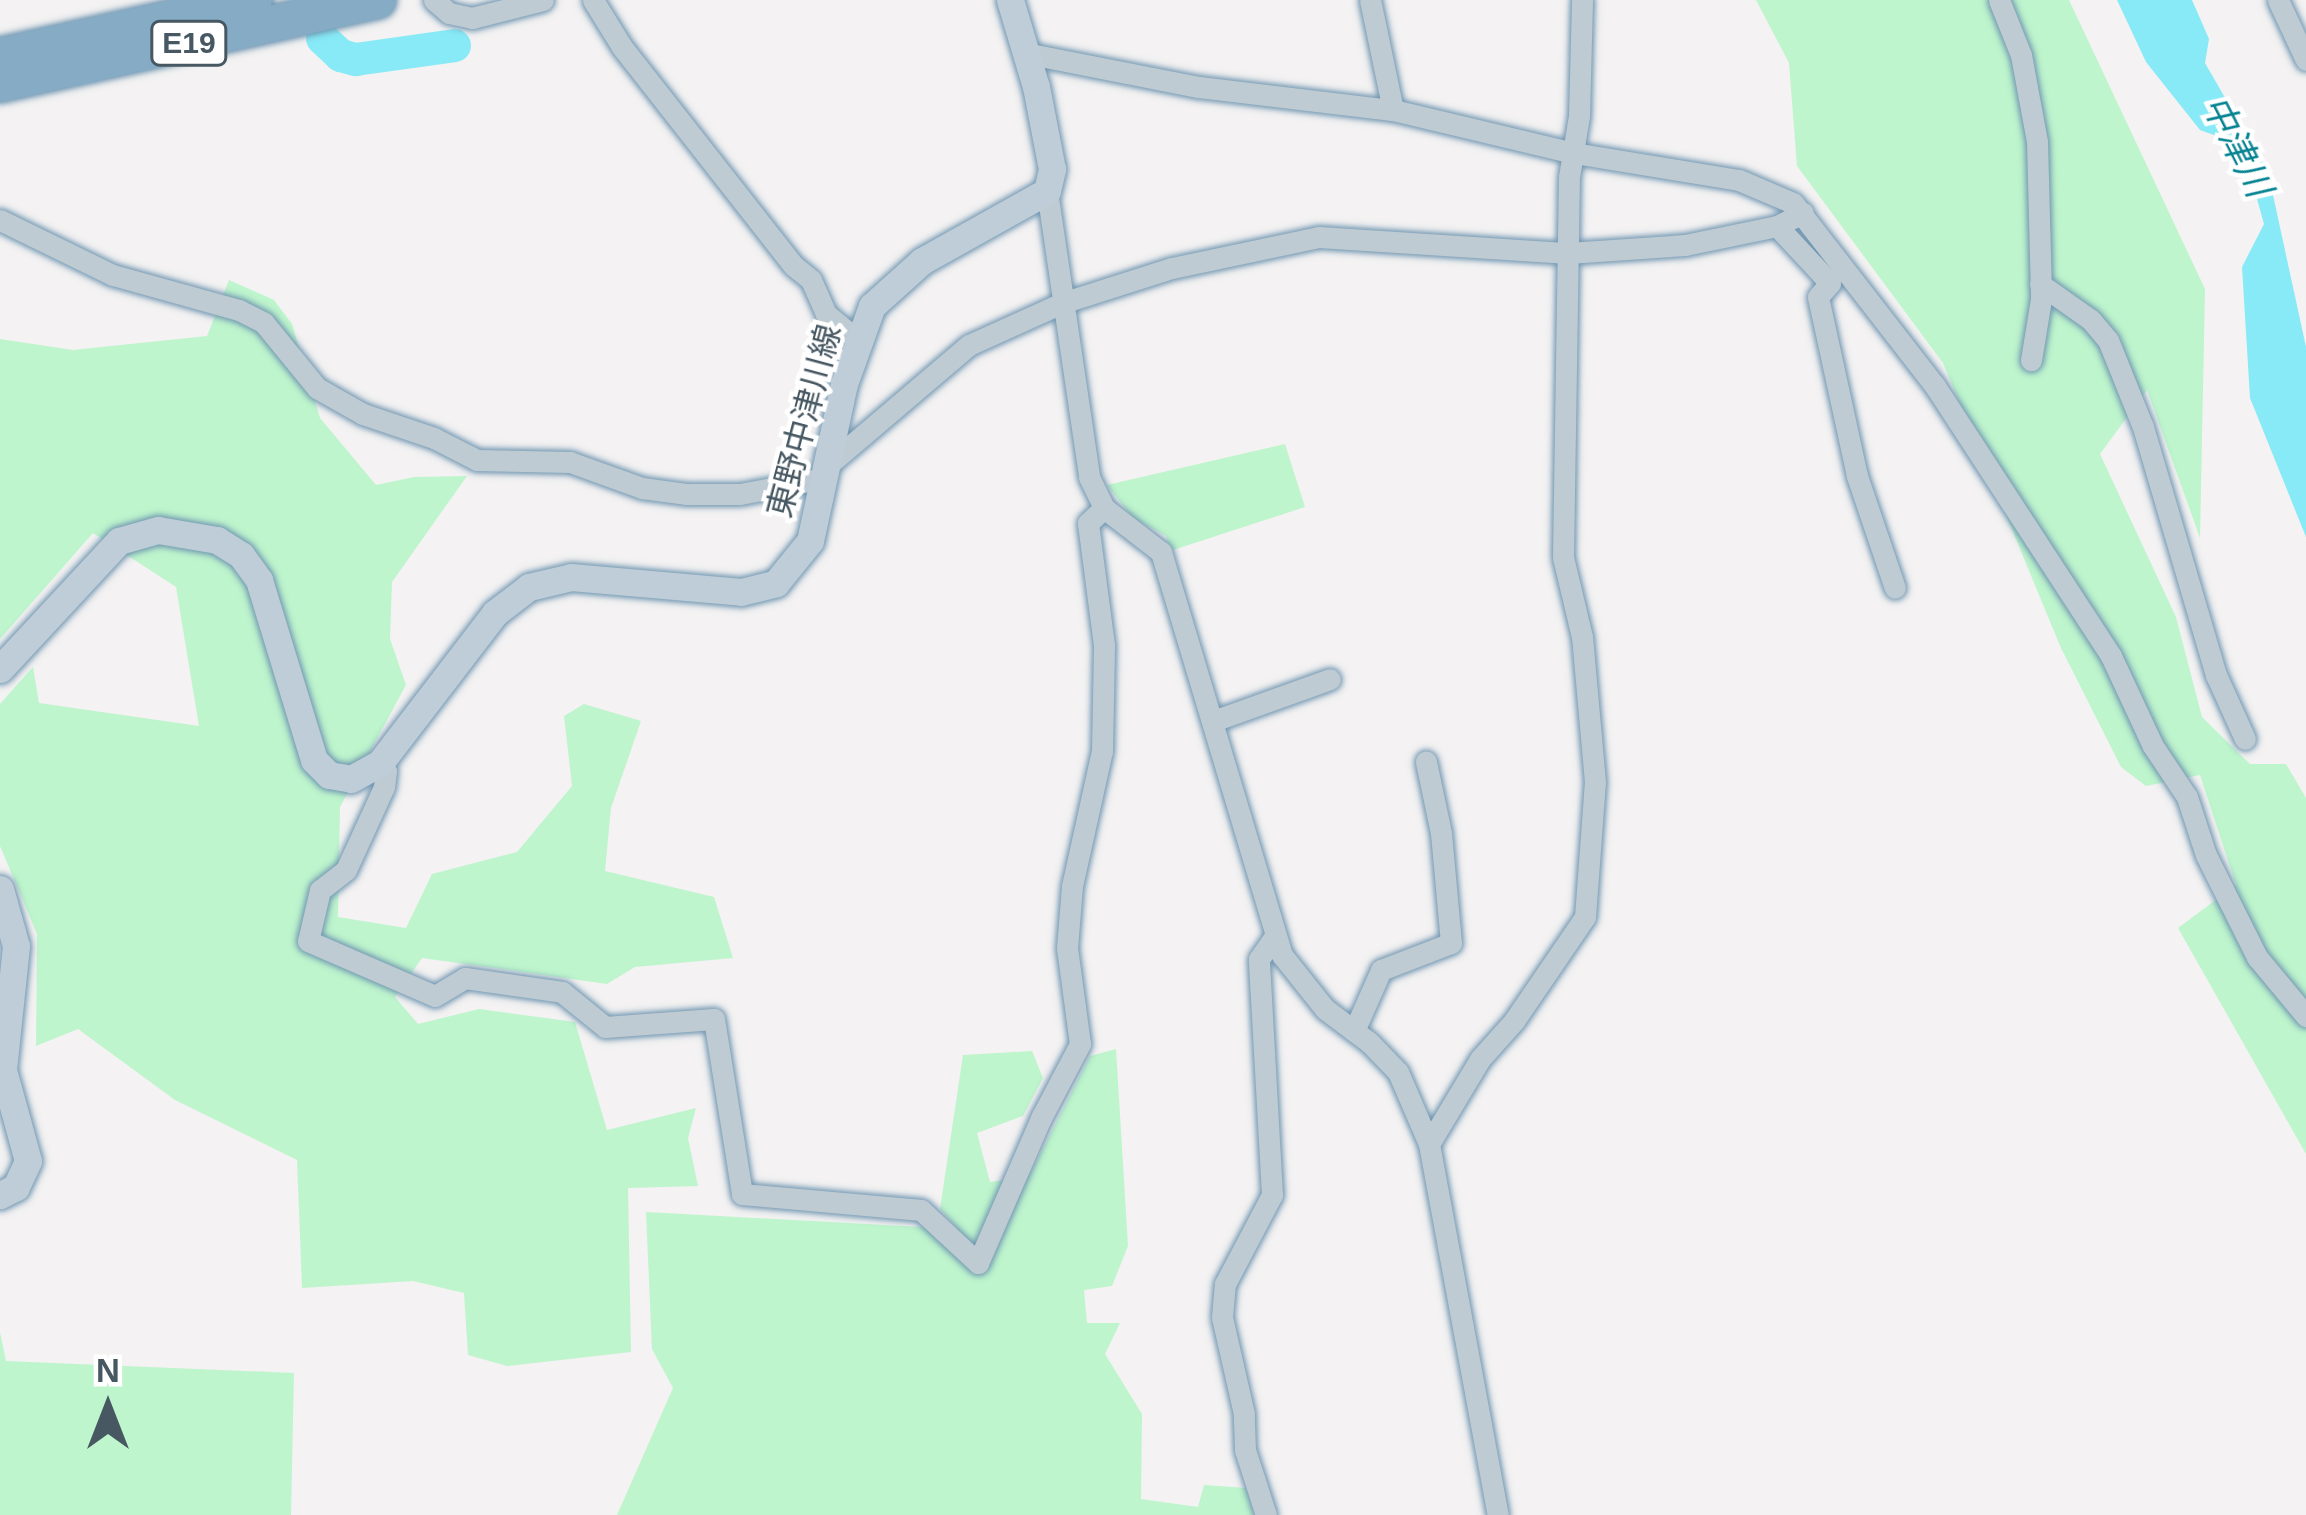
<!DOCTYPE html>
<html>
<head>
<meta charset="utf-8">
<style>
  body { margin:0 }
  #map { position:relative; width:2306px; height:1515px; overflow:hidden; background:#f4f2f2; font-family:Helvetica,"Noto Sans JP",sans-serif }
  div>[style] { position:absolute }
  .green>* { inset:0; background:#bef5cd }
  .water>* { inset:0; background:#87eaf6 }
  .river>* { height:33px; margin:-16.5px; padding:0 16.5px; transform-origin:16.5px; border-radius:16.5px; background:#87eaf6 }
  .roads { filter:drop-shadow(0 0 3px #7096b1) drop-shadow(0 0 3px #7096b1) }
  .street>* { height:21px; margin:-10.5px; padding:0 10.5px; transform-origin:10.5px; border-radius:10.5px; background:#bfcbd3 }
  .secondary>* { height:27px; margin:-13.5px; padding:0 13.5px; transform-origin:13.5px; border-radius:13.5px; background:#becdd7 }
  .highway>* { height:36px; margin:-18px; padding:0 18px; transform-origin:18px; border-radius:18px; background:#85abc5 }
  span { translate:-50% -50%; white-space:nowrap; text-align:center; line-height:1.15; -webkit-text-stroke:9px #fff; paint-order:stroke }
  .shield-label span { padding:3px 9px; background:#fff; border:3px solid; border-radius:9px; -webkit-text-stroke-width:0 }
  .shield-label { font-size:30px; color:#475862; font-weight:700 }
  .street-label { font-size:33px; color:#475862 }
  .water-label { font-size:36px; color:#048391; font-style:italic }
  .north { position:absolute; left:48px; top:1347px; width:120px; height:120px; -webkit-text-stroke:9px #fff; paint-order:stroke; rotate:0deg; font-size:33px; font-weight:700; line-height:48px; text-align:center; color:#475862 }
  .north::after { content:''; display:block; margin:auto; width:42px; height:54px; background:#475862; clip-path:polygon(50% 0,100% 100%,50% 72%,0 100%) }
</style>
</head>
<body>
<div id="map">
  <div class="green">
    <div style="clip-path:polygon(1756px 0,2069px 0,2205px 289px,2200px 538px,2147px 390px,2100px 454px,2176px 617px,2202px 717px,2250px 764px,2286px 764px,2306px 798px,2306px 1154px,2178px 928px,2236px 885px,2200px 775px,2146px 786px,2121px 767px,2061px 648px,1943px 363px,1797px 166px,1789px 63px)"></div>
    <div style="clip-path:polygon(229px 280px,274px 300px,292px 324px,320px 418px,376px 485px,414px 477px,467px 476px,392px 582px,390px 639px,406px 685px,340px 807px,338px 917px,406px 928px,432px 874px,517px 852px,572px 786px,564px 716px,584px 704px,641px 721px,611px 808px,605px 871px,714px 897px,733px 958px,635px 967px,607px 984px,422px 958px,395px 997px,418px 1024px,479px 1009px,575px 1022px,607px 1130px,696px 1108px,688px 1138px,698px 1186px,628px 1188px,631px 1352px,507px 1366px,468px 1355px,464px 1293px,413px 1281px,302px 1288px,297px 1160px,175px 1100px,78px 1029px,36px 1046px,37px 934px,0 846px,0 704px,33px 667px,39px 703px,199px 726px,176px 587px,93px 533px,0 639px,0 339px,73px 350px,207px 336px)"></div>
    <div style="clip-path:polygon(1285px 444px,1305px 507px,1170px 551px,1166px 536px,1133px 518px,1107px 485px)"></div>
    <div style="clip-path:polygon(1116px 1049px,1128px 1246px,1112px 1286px,1084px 1290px,1087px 1323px,1120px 1323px,1105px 1354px,1142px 1414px,1141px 1499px,1198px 1507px,1204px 1485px,1246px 1488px,1254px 1515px,617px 1515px,673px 1388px,652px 1349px,646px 1212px,958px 1229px,940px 1209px,963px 1055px,1032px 1051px,1043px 1078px,1023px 1116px,977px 1133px,990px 1182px,1029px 1176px,1090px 1056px)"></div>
    <div style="clip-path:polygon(0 1332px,6px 1361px,294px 1373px,291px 1515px,0 1515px)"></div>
  </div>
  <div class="water">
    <div style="clip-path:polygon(2117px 0,2192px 0,2209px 39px,2205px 63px,2268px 172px,2306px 347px,2306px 537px,2250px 398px,2242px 267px,2264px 224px,2255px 192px,2214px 135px,2200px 130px,2146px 62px)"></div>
  </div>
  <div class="river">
    <div style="left:322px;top:38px;width:25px;rotate:43deg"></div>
    <div style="left:340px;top:55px;width:16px;rotate:15deg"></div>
    <div style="left:355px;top:59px;width:100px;rotate:-8deg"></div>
  </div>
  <div class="roads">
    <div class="street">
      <div style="left:434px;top:0;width:20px;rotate:41deg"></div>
      <div style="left:449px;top:13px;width:24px;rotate:12deg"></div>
      <div style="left:472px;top:18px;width:73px;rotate:-14.2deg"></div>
      <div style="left:593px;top:0;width:55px;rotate:58.3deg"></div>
      <div style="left:622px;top:47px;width:278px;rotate:51.9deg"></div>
      <div style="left:794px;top:266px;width:22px;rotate:39deg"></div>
      <div style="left:811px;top:280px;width:37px;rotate:66deg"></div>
      <div style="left:826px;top:314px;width:43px;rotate:39.3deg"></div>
      <div style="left:1370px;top:0;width:112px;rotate:78.2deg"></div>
      <div style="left:1999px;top:0;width:59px;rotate:68.2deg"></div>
      <div style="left:2021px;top:55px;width:87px;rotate:79.5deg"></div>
      <div style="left:2037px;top:141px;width:158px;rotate:88.5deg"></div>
      <div style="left:2041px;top:299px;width:62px;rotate:99.3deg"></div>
      <div style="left:2278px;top:0;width:66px;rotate:65deg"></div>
      <div style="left:1025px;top:53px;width:177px;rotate:11.1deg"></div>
      <div style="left:1199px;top:87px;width:195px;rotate:6.8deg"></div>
      <div style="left:1393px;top:110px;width:186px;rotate:13.4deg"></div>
      <div style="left:1574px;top:153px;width:167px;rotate:9.3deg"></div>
      <div style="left:1739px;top:180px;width:59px;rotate:23.1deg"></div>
      <div style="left:1793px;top:203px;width:232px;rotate:52.2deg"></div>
      <div style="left:1935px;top:386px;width:322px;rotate:56.9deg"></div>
      <div style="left:2111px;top:656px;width:99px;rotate:65deg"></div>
      <div style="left:2153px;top:746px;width:61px;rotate:56.3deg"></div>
      <div style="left:2187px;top:797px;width:61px;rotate:71.9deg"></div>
      <div style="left:2206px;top:855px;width:114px;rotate:63.4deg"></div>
      <div style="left:2257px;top:957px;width:77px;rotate:50.3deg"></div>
      <div style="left:1047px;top:191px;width:289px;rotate:81.6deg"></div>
      <div style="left:1089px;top:477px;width:34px;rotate:64deg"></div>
      <div style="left:1104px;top:508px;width:72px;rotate:37.7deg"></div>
      <div style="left:1161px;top:552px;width:421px;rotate:73.3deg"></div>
      <div style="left:1282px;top:955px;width:69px;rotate:51.5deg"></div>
      <div style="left:1325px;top:1009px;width:55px;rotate:36.9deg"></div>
      <div style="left:1369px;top:1042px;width:42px;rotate:46deg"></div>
      <div style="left:1398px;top:1072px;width:78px;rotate:66.7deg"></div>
      <div style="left:1429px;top:1144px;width:377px;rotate:79.5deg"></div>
      <div style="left:0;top:220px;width:126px;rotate:26deg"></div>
      <div style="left:113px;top:275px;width:131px;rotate:15.5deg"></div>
      <div style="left:239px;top:310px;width:28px;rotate:27deg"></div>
      <div style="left:264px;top:323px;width:84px;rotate:50.8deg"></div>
      <div style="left:317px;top:388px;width:53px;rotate:29.5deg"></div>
      <div style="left:363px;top:414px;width:75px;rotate:18.7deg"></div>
      <div style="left:434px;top:438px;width:48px;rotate:27.1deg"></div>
      <div style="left:477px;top:460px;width:93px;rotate:1.2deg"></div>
      <div style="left:570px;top:462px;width:77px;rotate:19.9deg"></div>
      <div style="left:642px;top:488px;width:44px;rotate:7.8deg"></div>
      <div style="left:686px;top:494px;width:54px"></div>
      <div style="left:740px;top:494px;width:86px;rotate:-10.7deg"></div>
      <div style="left:1777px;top:226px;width:78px;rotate:47.1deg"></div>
      <div style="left:1830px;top:283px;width:18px;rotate:131deg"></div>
      <div style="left:1818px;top:297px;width:183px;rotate:77.7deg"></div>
      <div style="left:1857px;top:476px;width:118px;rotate:71.3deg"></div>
      <div style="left:2040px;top:284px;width:62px;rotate:35.2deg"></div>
      <div style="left:2091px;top:320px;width:26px;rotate:50deg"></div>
      <div style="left:2108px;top:340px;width:94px;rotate:68.1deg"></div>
      <div style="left:2143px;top:427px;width:259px;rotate:73.6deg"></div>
      <div style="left:2216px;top:675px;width:70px;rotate:65.6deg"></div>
      <div style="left:828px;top:465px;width:185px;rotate:-40.4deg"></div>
      <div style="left:969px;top:345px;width:102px;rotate:-24.3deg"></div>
      <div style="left:1062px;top:303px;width:115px;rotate:-17.7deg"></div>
      <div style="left:1172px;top:268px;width:150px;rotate:-11.9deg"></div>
      <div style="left:1319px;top:237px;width:250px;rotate:3.7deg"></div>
      <div style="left:1568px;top:253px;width:117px;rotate:-3.9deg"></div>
      <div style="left:1685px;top:245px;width:94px;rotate:-11.7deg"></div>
      <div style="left:1777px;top:226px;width:29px;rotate:-27deg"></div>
      <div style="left:1213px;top:721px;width:124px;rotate:-19.7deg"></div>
      <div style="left:380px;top:763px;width:10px;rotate:53deg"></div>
      <div style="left:386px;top:771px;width:16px;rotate:97deg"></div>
      <div style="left:384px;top:787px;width:91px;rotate:114.6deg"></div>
      <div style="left:346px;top:870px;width:33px;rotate:142deg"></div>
      <div style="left:320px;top:890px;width:52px;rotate:103.2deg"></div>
      <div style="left:308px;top:941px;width:138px;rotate:23.4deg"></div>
      <div style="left:435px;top:996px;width:35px;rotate:-31deg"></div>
      <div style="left:465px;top:978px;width:98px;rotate:8.2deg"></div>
      <div style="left:562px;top:992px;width:55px;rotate:39.1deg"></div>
      <div style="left:605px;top:1027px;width:109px;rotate:-4.2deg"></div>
      <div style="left:714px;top:1019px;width:177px;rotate:80.9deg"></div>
      <div style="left:742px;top:1194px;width:180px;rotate:5.1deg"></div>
      <div style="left:921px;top:1210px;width:78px;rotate:42.9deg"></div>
      <div style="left:978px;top:1263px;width:158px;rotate:-66.5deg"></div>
      <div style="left:1041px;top:1118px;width:84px;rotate:-62.2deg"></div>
      <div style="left:1080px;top:1044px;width:97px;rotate:-97.7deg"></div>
      <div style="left:1067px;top:948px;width:62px;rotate:-85.4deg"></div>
      <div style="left:1072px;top:886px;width:138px;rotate:-77.5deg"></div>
      <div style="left:1102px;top:751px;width:106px;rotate:-88.9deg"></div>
      <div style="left:1104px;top:645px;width:123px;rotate:-97.5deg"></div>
      <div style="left:1088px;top:523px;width:22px;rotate:-43deg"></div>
      <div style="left:1354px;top:1031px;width:67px;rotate:-66.1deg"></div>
      <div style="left:1381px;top:970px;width:75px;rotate:-21.1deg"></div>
      <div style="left:1451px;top:943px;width:110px;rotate:-95.2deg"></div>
      <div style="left:1441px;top:833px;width:73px;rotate:-101.9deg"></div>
      <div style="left:1429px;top:1144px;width:99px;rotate:-59deg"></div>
      <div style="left:1480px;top:1059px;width:51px;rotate:-48.2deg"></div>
      <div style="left:1514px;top:1021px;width:126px;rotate:-55.7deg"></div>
      <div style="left:1585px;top:917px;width:135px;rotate:-85.8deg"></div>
      <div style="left:1595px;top:782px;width:146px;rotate:-95.1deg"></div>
      <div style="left:1582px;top:637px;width:82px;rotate:-103.4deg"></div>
      <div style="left:1563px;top:557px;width:380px;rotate:-89.1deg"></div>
      <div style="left:1569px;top:177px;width:62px;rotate:-80.7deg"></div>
      <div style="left:1579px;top:116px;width:116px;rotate:-88.5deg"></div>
      <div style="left:1266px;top:1515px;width:68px;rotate:-107.9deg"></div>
      <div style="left:1245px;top:1450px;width:36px;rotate:-92deg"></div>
      <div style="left:1244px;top:1414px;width:99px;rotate:-102.8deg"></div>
      <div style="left:1222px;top:1317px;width:33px;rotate:-85deg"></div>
      <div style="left:1225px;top:1284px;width:101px;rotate:-62.2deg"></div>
      <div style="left:1272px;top:1195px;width:236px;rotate:-93.2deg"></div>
      <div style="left:1259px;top:959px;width:28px;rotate:-55deg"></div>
    </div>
    <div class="secondary">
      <div style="left:0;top:669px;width:175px;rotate:-47.1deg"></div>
      <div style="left:119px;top:541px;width:41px;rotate:-15.8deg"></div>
      <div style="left:158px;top:530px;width:60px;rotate:9.6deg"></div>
      <div style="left:217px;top:540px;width:28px;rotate:32deg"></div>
      <div style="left:241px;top:555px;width:31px;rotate:54deg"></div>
      <div style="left:259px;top:580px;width:188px;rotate:73deg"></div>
      <div style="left:314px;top:760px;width:21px;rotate:45deg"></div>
      <div style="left:329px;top:775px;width:22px;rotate:10deg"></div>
      <div style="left:351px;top:779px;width:33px;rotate:-29deg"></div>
      <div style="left:380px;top:763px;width:189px;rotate:-52.5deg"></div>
      <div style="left:495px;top:613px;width:43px;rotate:-37.4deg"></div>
      <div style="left:529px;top:587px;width:43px;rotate:-13.4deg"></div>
      <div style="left:571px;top:577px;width:171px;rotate:5deg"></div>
      <div style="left:741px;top:592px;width:36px;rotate:-14deg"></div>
      <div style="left:776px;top:583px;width:54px;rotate:-51deg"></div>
      <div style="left:810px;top:541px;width:161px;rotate:-77.8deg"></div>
      <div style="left:844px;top:384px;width:83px;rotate:-70.3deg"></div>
      <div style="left:872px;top:306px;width:67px;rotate:-42deg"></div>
      <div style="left:922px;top:261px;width:143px;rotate:-29.2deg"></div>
      <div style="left:1047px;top:191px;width:23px;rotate:-77deg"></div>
      <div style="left:1052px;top:169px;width:84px;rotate:-101deg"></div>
      <div style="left:1036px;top:87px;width:91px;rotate:-106.6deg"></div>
      <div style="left:0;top:889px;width:59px;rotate:74.3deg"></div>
      <div style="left:16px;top:946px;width:125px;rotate:96deg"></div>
      <div style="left:3px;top:1070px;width:94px;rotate:74.6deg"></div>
      <div style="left:28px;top:1161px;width:29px;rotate:115deg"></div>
      <div style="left:16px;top:1187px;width:18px;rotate:153deg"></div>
    </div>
    <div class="highway">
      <div style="left:0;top:56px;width:260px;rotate:-12.4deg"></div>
      <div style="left:0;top:84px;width:387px;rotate:-12.5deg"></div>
    </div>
  </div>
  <div class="shield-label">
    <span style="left:189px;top:43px">E19</span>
  </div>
  <div class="street-label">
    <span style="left:804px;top:421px;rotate:-75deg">東野中津川線</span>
  </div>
  <div class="water-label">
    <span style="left:2237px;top:146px;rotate:63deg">中津川</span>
  </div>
  <div class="north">N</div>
</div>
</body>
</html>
